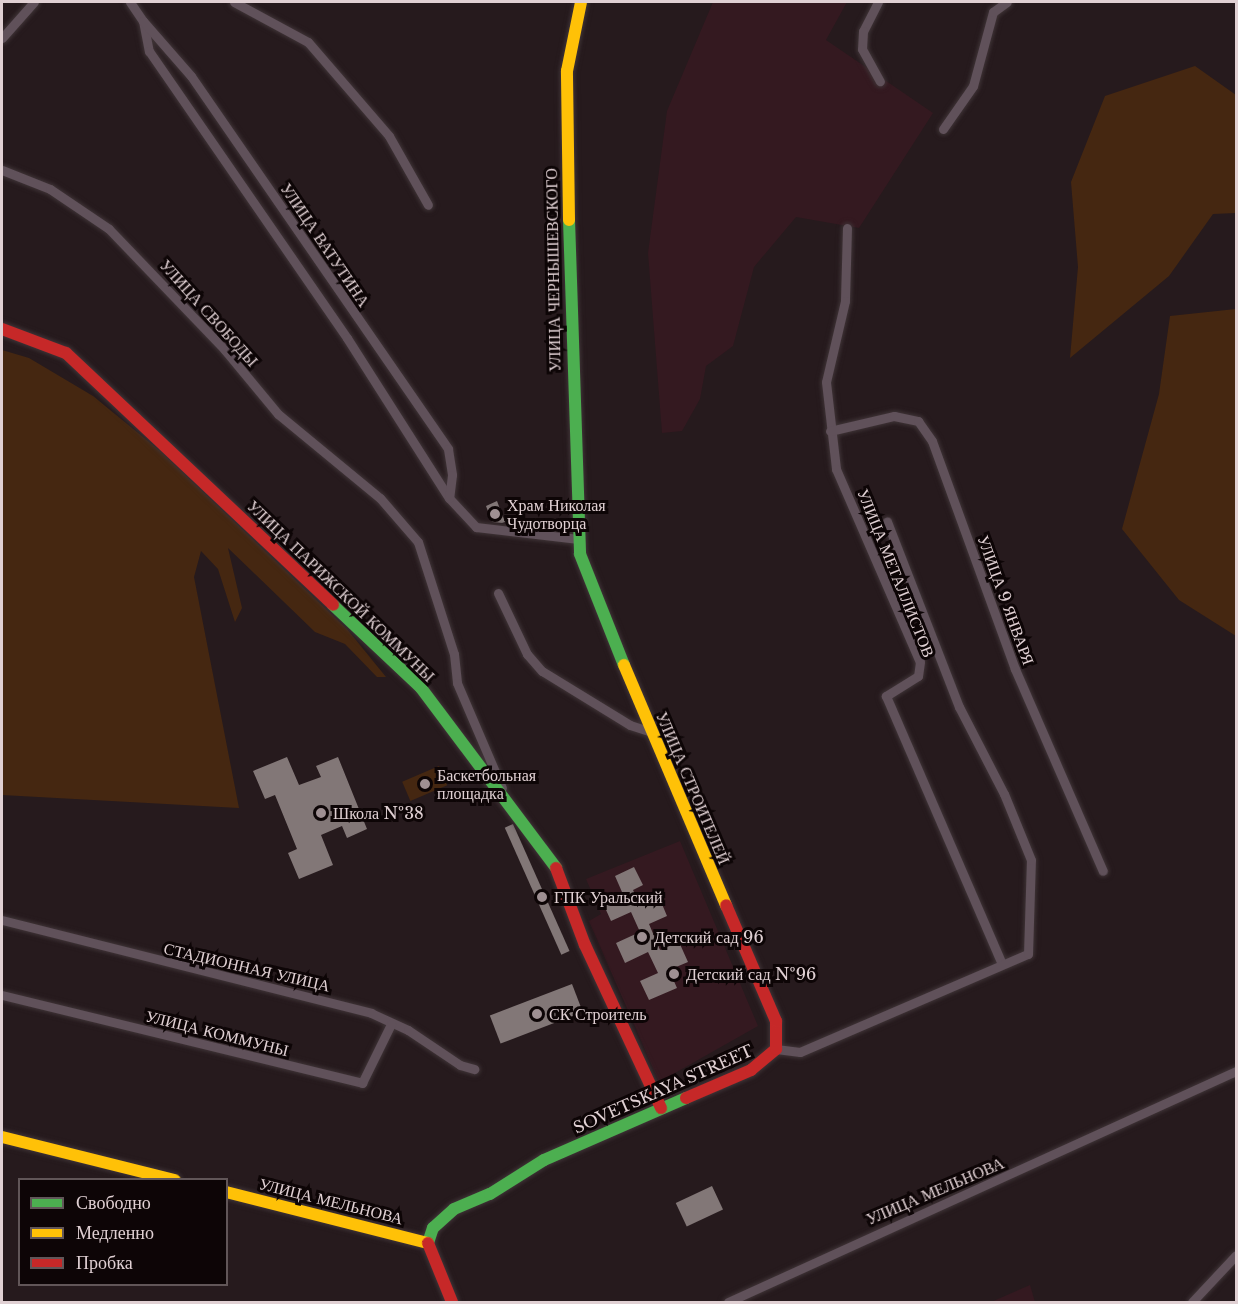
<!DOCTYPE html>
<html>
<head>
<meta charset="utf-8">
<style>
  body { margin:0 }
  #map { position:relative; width:1238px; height:1304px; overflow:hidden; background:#261a1d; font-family:"Libre Baskerville",serif }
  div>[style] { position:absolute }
  .built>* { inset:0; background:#341920 }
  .green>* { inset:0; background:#452711; transform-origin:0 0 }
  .building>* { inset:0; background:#827777; transform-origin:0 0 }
  .roads { filter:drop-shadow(0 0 2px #3f3437) drop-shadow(0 0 2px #3f3437) }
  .street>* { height:9px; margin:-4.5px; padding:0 4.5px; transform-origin:4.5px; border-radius:4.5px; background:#60515a }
  .fast>* { height:12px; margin:-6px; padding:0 6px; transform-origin:6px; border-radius:6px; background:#4caf50 }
  .slow>* { height:12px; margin:-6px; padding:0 6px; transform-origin:6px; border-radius:6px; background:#ffc107 }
  .jam>* { height:12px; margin:-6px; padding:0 6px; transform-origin:6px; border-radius:6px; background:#c62828 }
  .dots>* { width:16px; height:16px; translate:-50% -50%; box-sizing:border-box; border:3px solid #0d0506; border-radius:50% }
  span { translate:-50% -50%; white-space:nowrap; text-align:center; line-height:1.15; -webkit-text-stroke:6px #0d0506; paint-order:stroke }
  .street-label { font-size:16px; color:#e0d0d3 }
  .poi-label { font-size:16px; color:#e0d0d3 }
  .left { translate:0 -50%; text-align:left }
  .frame { position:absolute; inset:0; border:3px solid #e0d0d3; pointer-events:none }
  .legend { position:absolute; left:18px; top:1178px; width:210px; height:108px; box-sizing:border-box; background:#0d0506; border:2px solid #615658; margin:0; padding:8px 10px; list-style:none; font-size:18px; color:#e0d0d3 }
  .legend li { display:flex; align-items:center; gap:12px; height:30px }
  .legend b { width:30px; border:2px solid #615658 }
</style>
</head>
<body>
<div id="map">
  <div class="built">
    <div style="clip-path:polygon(713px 2px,847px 2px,826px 40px,933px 113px,859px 228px,796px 217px,754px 267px,733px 346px,706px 366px,700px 399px,682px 431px,662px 433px,648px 253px,667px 111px)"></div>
    <div style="clip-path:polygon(680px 841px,758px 1026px,659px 1082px,589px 921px,601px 914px,586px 879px)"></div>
    <div style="clip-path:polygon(1030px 1285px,1035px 1302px,991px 1302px)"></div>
  </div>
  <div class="green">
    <div style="clip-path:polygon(1195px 66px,1236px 95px,1236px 213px,1213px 214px,1169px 276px,1070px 358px,1078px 267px,1071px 182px,1105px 96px)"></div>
    <div style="clip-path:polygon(1236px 309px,1236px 636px,1179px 600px,1122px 529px,1159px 394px,1170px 316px)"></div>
    <div style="clip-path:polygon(2px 350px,29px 358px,93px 396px,159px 450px,347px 629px,386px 677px,377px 677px,345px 644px,315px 632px,228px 548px,242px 608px,235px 622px,218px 569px,201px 551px,194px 577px,239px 808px,2px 795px)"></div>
    <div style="left:439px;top:766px;width:21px;height:40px;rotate:67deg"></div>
  </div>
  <div class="building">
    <div style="clip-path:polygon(497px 501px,505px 522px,502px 523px,492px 522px,486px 506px)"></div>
    <div style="clip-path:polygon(287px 757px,299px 785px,321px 777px,316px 766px,338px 757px,367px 829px,347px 838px,342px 826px,321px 835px,333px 865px,299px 879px,288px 853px,297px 849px,275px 795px,265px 799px,253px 771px)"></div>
    <div style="left:513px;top:824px;width:139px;height:9px;rotate:66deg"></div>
    <div style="clip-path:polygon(634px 867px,643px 885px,633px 890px,640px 905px,659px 897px,667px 916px,649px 924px,660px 950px,679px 942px,688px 962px,669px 970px,677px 988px,649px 1000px,640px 981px,658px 973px,648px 952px,625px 963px,616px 943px,640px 932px,631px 912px,611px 921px,602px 901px,622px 892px,615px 876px)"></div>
    <div style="left:572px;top:984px;width:30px;height:88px;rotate:69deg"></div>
    <div style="left:712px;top:1186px;width:26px;height:40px;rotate:65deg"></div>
  </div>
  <div class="roads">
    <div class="street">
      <div style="left:130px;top:2px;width:23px;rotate:56deg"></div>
      <div style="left:143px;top:21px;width:31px;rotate:79deg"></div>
      <div style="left:149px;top:51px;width:349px;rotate:55.4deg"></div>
      <div style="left:347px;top:338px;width:190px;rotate:57.5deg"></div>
      <div style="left:449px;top:498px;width:40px;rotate:47deg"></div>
      <div style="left:476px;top:527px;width:103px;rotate:6.7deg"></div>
      <div style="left:234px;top:2px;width:84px;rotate:28.4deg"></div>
      <div style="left:308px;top:42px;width:124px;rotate:49.2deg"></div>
      <div style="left:389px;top:136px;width:79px;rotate:60.5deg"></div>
      <div style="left:878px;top:2px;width:33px;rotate:117deg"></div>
      <div style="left:863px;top:31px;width:18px;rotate:93deg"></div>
      <div style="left:862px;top:49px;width:37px;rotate:61deg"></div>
      <div style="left:143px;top:21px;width:73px;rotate:48.9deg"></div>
      <div style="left:191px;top:76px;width:453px;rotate:55.4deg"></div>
      <div style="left:448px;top:449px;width:26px;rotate:81deg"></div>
      <div style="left:452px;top:475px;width:23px;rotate:97deg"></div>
      <div style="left:2px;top:38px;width:48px;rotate:-48.4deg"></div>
      <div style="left:943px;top:129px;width:52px;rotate:-55.1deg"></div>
      <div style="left:973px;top:86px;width:77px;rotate:-74.9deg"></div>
      <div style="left:993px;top:12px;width:17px;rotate:-36deg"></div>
      <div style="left:2px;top:170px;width:52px;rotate:21.6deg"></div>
      <div style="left:50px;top:189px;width:71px;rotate:34.1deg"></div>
      <div style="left:109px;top:229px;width:168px;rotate:46.2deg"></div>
      <div style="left:225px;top:350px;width:83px;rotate:50.4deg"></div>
      <div style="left:278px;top:414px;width:132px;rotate:39.5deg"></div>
      <div style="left:380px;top:498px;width:58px;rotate:49.2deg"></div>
      <div style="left:418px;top:542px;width:118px;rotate:72.2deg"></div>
      <div style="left:454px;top:654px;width:29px;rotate:84deg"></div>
      <div style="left:457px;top:683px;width:114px;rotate:66.8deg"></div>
      <div style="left:847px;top:228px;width:73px;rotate:91.6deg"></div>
      <div style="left:845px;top:301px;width:83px;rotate:103.2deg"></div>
      <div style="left:826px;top:382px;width:88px;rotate:83.4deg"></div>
      <div style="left:836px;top:469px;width:210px;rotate:66.5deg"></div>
      <div style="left:920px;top:662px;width:14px;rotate:98deg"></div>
      <div style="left:918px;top:676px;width:38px;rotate:148deg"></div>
      <div style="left:886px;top:696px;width:292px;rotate:66.6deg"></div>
      <div style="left:830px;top:431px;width:66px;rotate:-13.2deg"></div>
      <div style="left:894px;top:416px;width:25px;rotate:12deg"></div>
      <div style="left:918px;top:421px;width:24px;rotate:55deg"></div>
      <div style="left:932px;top:441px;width:243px;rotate:70deg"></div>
      <div style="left:1015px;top:669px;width:220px;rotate:66.5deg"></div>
      <div style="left:498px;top:593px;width:68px;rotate:64.6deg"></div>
      <div style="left:527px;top:654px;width:23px;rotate:49deg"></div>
      <div style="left:542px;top:671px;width:103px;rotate:31.5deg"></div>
      <div style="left:630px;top:725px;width:22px;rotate:18deg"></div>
      <div style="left:2px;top:920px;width:381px;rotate:14.1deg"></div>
      <div style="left:371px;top:1013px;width:41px;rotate:24.7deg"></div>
      <div style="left:408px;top:1030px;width:63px;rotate:33.9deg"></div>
      <div style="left:460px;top:1065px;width:15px;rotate:16deg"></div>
      <div style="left:2px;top:995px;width:371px;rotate:13.7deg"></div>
      <div style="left:362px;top:1083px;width:66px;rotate:-63.8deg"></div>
      <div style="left:776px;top:1049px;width:24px;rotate:7deg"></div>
      <div style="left:800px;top:1052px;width:248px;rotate:-23.3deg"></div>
      <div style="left:1028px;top:954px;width:94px;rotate:-88.2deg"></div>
      <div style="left:1031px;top:860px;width:71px;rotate:-112.2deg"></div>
      <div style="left:1004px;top:794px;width:98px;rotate:-117.3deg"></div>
      <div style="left:959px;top:707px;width:199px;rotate:-111.2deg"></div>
      <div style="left:728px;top:1302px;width:558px;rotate:-24.45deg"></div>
      <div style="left:1192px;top:1302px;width:64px;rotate:-46.9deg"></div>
    </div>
    <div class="fast">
      <div style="left:569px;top:220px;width:334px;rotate:88.1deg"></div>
      <div style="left:580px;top:554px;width:119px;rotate:68.4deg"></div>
      <div style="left:333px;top:605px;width:121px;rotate:43.3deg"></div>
      <div style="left:421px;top:688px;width:225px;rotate:53.1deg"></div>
      <div style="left:428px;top:1243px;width:16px;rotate:-72deg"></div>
      <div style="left:433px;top:1228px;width:28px;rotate:-42deg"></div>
      <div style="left:454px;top:1209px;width:39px;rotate:-23deg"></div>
      <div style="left:490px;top:1194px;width:64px;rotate:-32.2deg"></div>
      <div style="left:544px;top:1160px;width:155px;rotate:-23.6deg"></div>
    </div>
    <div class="slow">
      <div style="left:569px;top:220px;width:149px;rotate:-90.8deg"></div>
      <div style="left:567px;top:71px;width:70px;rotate:-78.5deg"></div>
      <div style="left:624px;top:665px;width:261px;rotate:67deg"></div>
      <div style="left:2px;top:1137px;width:178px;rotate:14deg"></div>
      <div style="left:226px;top:1192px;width:208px;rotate:14.2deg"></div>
    </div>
    <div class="jam">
      <div style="left:2px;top:329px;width:68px;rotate:20.6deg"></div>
      <div style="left:66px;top:353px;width:367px;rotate:43.3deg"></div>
      <div style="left:556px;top:868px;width:82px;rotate:69.4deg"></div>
      <div style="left:585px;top:945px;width:180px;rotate:65deg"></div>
      <div style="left:686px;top:1098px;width:71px;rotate:-23.3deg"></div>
      <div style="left:751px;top:1070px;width:33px;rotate:-40deg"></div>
      <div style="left:776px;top:1049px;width:28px;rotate:-90deg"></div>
      <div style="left:776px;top:1021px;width:126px;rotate:-113.3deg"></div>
      <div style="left:428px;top:1243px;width:64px;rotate:67.9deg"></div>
    </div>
  </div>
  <div class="dots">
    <div style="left:495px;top:514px;background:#9f9093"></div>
    <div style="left:425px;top:784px;background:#9f9093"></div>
    <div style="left:321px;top:813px;background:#9f9093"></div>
    <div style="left:542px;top:897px;background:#9f9093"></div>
    <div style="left:642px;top:937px;background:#9f9093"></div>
    <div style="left:674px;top:974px;background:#9f9093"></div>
    <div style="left:537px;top:1014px;background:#9f9093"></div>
  </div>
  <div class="street-label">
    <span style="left:325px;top:245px;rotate:56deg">УЛИЦА ВАТУТИНА</span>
    <span style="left:553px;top:270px;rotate:-91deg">УЛИЦА ЧЕРНЫШЕВСКОГО</span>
    <span style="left:209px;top:313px;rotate:48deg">УЛИЦА СВОБОДЫ</span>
    <span style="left:896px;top:573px;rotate:68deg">УЛИЦА МЕТАЛЛИСТОВ</span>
    <span style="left:341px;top:591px;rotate:44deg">УЛИЦА ПАРИЖСКОЙ КОММУНЫ</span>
    <span style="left:1006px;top:600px;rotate:70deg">УЛИЦА 9 ЯНВАРЯ</span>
    <span style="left:693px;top:788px;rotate:67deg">УЛИЦА СТРОИТЕЛЕЙ</span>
    <span style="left:247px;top:967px;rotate:13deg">СТАДИОННАЯ УЛИЦА</span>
    <span style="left:217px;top:1033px;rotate:14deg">УЛИЦА КОММУНЫ</span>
    <span style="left:663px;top:1089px;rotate:-24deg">SOVETSKAYA STREET</span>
    <span style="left:935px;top:1191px;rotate:-23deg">УЛИЦА МЕЛЬНОВА</span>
    <span style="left:331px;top:1201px;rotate:14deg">УЛИЦА МЕЛЬНОВА</span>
  </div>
  <div class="poi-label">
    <span class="left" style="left:507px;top:514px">Храм Николая<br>Чудотворца</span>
    <span class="left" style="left:437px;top:784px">Баскетбольная<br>площадка</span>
    <span class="left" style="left:333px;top:813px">Школа №38</span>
    <span class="left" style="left:554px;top:897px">ГПК Уральский</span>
    <span class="left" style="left:654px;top:937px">Детский сад 96</span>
    <span class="left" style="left:686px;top:974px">Детский сад №96</span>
    <span class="left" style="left:549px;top:1014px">СК Строитель</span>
  </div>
  <div class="frame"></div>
  <ul class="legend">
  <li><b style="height:8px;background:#4caf50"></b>Свободно</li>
  <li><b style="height:8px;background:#ffc107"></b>Медленно</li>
  <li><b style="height:8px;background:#c62828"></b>Пробка</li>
  </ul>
</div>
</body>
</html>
